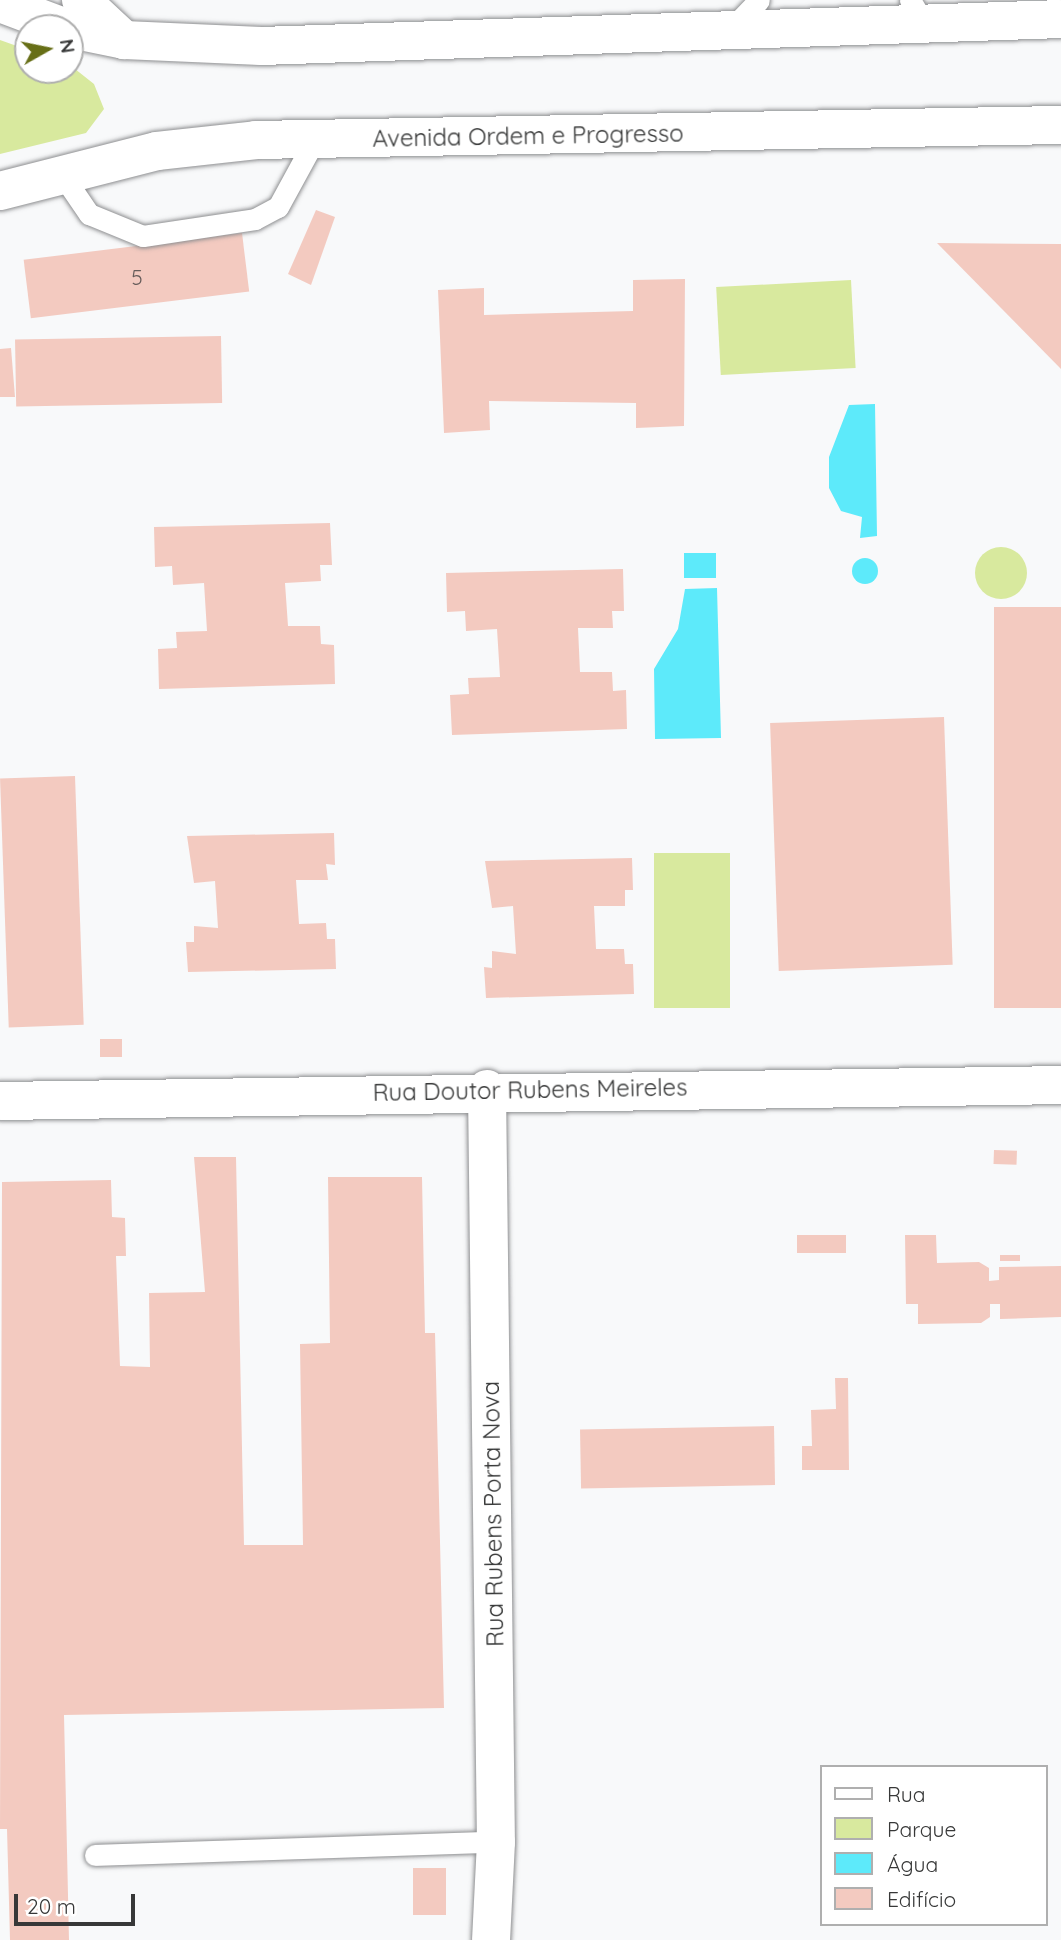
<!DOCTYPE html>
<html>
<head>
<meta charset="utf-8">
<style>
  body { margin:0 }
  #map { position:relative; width:1061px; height:1940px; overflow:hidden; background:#f8f9fa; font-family:Quicksand,sans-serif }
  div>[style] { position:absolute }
  .green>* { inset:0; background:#d8e99e; transform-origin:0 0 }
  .round { border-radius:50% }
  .water>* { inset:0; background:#5deafa; transform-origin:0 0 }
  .building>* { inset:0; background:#f3cac0; transform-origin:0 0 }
  .roads { filter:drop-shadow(0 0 2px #8e8f91) drop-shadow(0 0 2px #8e8f91) }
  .service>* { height:21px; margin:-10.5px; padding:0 10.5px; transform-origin:10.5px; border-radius:10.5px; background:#fff }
  .minor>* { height:38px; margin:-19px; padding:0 19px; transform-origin:19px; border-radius:19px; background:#fff }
  .tertiary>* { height:38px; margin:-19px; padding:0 19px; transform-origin:19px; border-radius:19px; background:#fff }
  .primary>* { height:38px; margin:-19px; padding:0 19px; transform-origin:19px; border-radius:19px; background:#fff }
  span { translate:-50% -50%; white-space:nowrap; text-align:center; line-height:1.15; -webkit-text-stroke:5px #fff; paint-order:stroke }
  .number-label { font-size:21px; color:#665c5a }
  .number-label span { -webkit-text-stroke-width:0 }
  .street-label { font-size:24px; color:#373838 }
  .legend { position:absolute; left:820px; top:1765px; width:228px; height:161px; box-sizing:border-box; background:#fff; border:2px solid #afafaf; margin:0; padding:9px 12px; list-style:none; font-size:21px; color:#373838 }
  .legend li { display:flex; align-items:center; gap:14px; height:35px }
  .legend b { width:35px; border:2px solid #afafaf }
  .north { position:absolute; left:14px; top:14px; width:70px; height:70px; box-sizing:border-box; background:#fff; border:2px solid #afafaf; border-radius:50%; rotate:81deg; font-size:19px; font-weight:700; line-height:28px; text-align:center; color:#373838 }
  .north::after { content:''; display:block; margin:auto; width:24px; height:32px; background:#676f17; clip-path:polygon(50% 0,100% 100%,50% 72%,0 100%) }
  .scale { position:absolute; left:14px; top:1894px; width:121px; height:32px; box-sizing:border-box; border:4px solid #373838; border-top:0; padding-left:9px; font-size:21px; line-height:24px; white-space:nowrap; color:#373838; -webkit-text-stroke:5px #fff; paint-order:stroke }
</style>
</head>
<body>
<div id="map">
  <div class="green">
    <div style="clip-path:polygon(0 40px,28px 50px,28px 70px,70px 70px,70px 65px,94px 84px,104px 109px,86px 133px,0 154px)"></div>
    <div style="left:851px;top:280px;width:88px;height:135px;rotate:87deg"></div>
    <div class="round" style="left:975px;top:547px;width:52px;height:52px"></div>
    <div style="left:730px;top:853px;width:155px;height:76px;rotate:90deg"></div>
  </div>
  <div class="water">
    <div style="clip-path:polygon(875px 404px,877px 536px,860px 538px,862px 517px,841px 511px,829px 488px,829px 457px,849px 405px)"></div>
    <div style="left:684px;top:553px;width:32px;height:25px"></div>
    <div class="round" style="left:852px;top:558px;width:26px;height:26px"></div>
    <div style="clip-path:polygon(717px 588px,721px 738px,655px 739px,654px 669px,678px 629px,685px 589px)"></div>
  </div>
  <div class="building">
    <div style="clip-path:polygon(316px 210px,335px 217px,311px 285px,288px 274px)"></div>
    <div style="left:242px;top:233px;width:59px;height:220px;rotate:83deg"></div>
    <div style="clip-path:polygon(937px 243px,1061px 244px,1061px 369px)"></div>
    <div style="clip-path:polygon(685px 279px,684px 426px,636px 428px,636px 403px,489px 401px,490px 430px,444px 433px,438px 290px,484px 288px,484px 315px,633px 311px,633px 280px)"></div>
    <div style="left:221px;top:336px;width:67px;height:206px;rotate:89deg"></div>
    <div style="clip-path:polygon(11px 348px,15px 397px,0 397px,0 349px)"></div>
    <div style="clip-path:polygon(330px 523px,332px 565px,320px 565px,321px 581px,285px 583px,288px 626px,320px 626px,321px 644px,334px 645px,335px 684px,159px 689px,158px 649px,177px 648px,176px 632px,207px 631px,204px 583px,173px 585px,172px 566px,155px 567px,154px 527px)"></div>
    <div style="clip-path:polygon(623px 569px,624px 611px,612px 611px,613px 628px,578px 628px,580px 672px,612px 672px,613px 691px,626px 690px,627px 729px,452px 735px,450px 695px,469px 694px,468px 678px,500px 677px,497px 629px,466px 631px,465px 611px,447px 612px,446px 573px)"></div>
    <div style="left:994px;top:607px;width:67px;height:401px"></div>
    <div style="left:944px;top:717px;width:248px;height:174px;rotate:88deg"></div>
    <div style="left:75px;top:776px;width:249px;height:75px;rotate:88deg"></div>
    <div style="clip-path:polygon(334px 833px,335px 865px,326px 864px,328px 880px,296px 880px,299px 924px,326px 923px,327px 939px,335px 939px,336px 969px,188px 972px,186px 942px,194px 942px,194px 926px,218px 928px,215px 881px,194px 883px,187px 836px)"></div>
    <div style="clip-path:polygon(632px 858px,633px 890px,625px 890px,625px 906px,594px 906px,596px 949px,624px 949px,625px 964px,633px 964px,634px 994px,486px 998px,484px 967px,492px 968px,492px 951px,516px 954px,513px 906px,492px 908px,485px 861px)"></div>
    <div style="left:100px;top:1039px;width:22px;height:18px"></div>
    <div style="left:994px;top:1150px;width:23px;height:14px;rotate:2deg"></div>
    <div style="clip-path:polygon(194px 1157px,236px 1157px,244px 1545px,303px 1545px,300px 1344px,330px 1343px,328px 1177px,422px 1177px,425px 1333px,435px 1333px,444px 1708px,64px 1715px,69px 1940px,10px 1940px,7px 1829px,0 1829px,2px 1182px,111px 1180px,112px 1217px,125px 1218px,126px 1256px,116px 1256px,120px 1366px,150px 1367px,149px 1293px,205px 1292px)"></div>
    <div style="left:846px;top:1235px;width:18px;height:49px;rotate:90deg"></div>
    <div style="clip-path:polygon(905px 1235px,936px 1235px,937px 1263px,979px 1262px,989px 1268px,989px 1281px,999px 1280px,999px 1267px,1061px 1266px,1061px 1317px,1000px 1319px,1000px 1304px,990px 1304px,990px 1317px,981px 1323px,918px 1324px,918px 1304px,906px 1304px)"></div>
    <div style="left:1000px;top:1255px;width:20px;height:6px"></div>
    <div style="clip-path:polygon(835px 1378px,848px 1378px,849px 1470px,802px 1470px,802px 1446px,812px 1446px,811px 1410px,836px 1409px)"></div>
    <div style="left:774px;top:1426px;width:59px;height:194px;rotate:89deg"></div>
    <div style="left:413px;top:1868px;width:33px;height:47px"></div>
  </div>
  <div class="roads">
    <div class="service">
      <div style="left:910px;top:0;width:27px;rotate:59deg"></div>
      <div style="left:733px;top:27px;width:37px;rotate:-46deg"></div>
      <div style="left:61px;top:173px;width:50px;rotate:55.7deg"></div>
      <div style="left:89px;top:214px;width:58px;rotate:22.2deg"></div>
      <div style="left:143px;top:236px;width:113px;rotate:-8.6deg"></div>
      <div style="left:255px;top:219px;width:26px;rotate:-28deg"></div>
      <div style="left:278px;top:207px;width:77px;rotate:-61.4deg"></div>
      <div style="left:95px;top:1855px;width:401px;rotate:-1.9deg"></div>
    </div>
    <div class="minor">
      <div style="left:487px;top:1089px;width:753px;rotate:89.32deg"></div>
      <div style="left:496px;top:1842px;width:98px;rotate:92.9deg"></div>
    </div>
    <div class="tertiary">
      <div style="left:81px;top:0;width:59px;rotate:42.9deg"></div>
      <div style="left:0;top:1101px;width:1061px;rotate:-0.86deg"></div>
    </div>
    <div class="primary">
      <div style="left:0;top:3px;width:71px;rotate:20.7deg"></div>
      <div style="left:70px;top:29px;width:55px;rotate:11.5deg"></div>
      <div style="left:124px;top:40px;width:137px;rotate:2.5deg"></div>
      <div style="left:261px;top:46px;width:800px;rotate:-1.93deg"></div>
      <div style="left:0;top:191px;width:162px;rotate:-14.3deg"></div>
      <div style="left:157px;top:151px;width:100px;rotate:-6.3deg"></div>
      <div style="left:256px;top:140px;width:805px;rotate:-1.07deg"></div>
    </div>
  </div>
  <div class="number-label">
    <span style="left:137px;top:277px">5</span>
  </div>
  <div class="street-label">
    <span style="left:528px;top:136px;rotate:-1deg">Avenida Ordem e Progresso</span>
    <span style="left:530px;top:1090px;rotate:-1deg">Rua Doutor Rubens Meireles</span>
    <span style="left:493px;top:1514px;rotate:-91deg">Rua Rubens Porta Nova</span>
  </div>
  <ul class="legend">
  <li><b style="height:9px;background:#fff"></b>Rua</li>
  <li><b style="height:19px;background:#d8e99e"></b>Parque</li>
  <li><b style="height:19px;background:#5deafa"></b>Água</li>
  <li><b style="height:19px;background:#f3cac0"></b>Edifício</li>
  </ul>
  <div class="north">N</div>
  <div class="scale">20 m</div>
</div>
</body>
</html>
